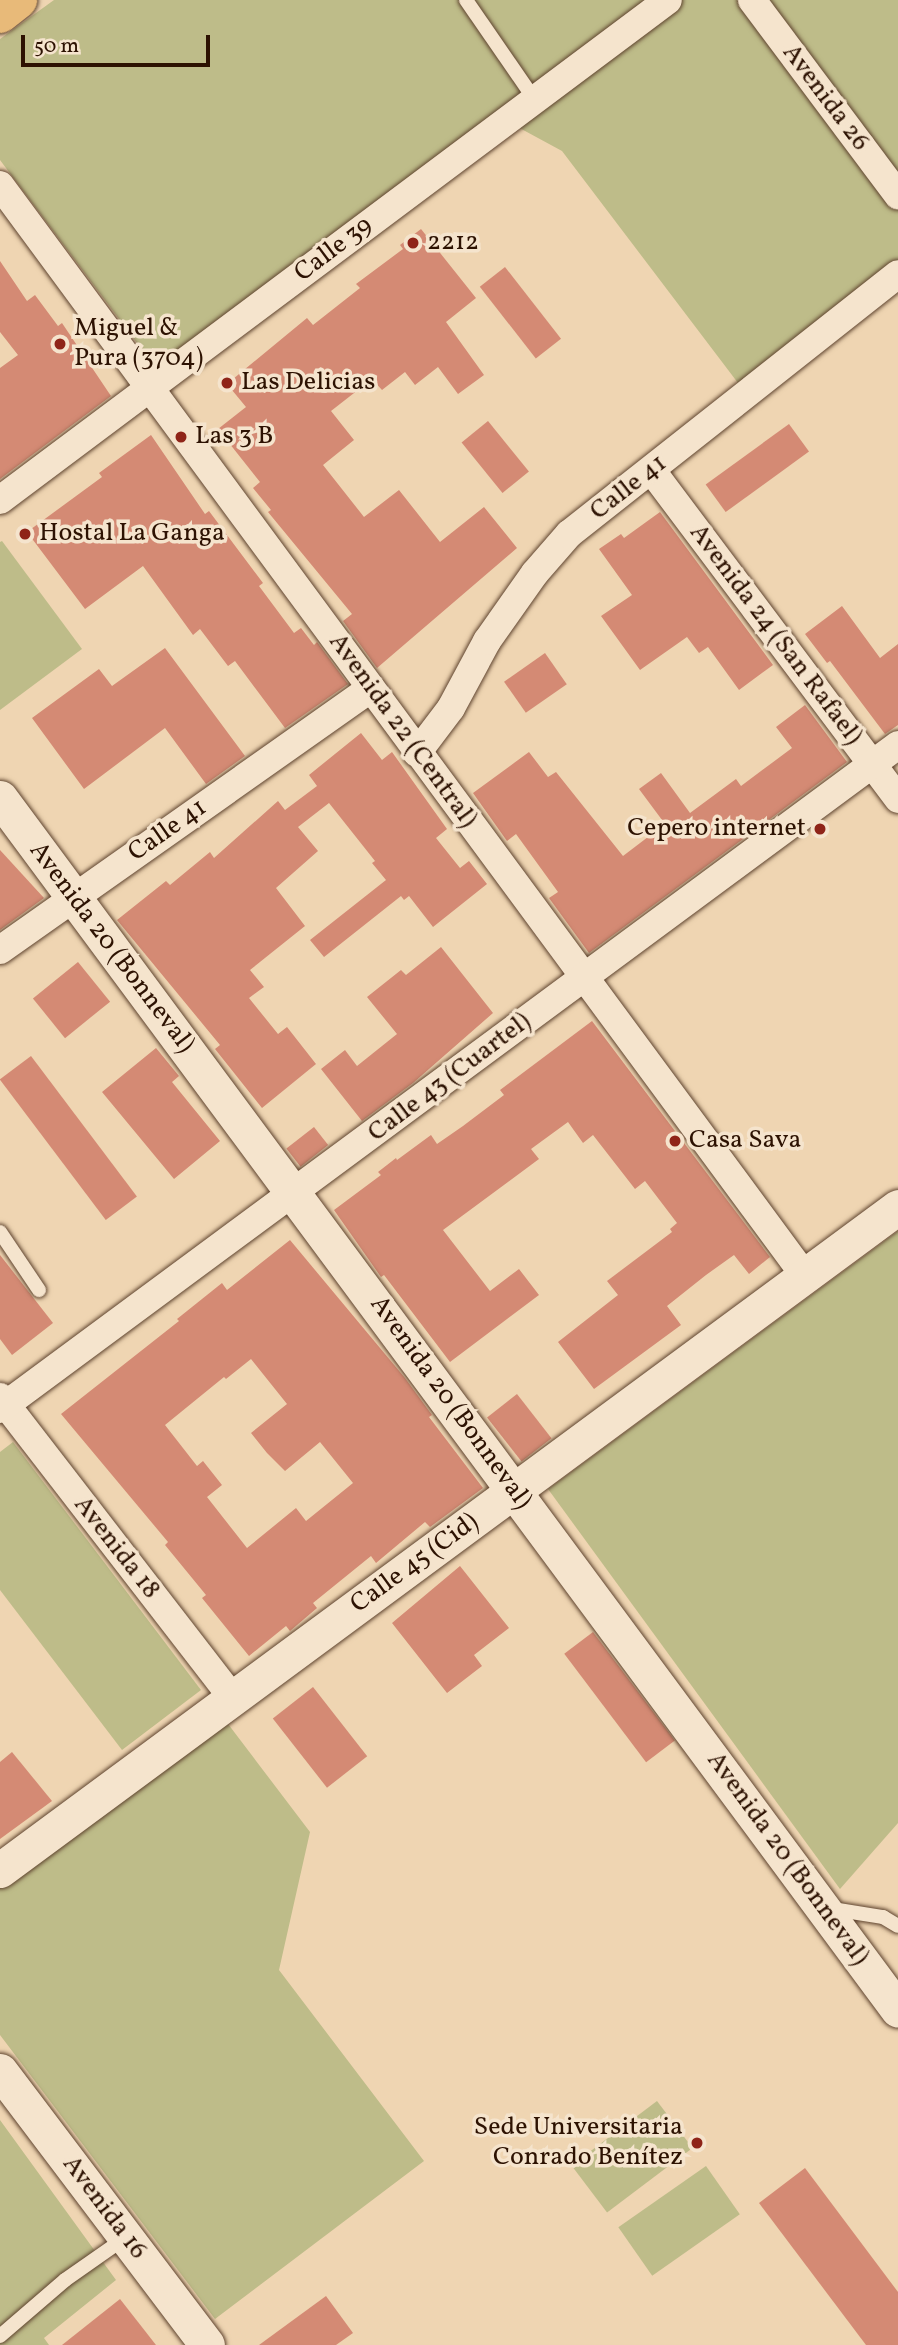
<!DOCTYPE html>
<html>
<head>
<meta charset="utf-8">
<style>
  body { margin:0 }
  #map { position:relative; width:898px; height:2345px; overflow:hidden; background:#efd5b2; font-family:Vollkorn,serif }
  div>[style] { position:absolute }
  .green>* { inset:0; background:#bebc89; transform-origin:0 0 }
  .building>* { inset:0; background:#d48a74; transform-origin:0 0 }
  .roads { filter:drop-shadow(0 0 2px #5e432e) drop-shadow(0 0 2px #5e432e) }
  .service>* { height:14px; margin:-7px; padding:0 7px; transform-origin:7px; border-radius:7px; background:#f5e4cd }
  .minor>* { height:28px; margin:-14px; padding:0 14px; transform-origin:14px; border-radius:14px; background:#f5e4cd }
  .tertiary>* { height:35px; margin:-17.5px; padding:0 17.5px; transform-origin:17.5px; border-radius:17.5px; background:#f5e4cd }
  .primary>* { height:38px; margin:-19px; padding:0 19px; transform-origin:19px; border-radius:19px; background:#e8ba79 }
  .dots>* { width:19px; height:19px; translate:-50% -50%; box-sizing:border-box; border:4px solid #f5e4cd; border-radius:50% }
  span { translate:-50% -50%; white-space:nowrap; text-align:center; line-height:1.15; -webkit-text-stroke:7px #f5e4cd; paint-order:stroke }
  .street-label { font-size:26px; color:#2d1202 }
  .poi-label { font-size:26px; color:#2d1202 }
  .left { translate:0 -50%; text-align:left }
  .right { translate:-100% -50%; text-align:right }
  .scale { position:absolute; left:21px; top:35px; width:189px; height:32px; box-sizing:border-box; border:4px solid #2d1202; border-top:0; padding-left:9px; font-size:21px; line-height:24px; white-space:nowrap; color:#2d1202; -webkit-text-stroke:5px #f5e4cd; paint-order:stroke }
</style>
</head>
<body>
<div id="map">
  <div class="green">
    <div style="clip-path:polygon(54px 0,898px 0,898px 262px,738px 383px,562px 151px,499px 117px,155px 367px,0 160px,0 39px)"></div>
    <div style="clip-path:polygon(2px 541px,82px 649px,0 710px,0 542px)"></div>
    <div style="clip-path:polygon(898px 1231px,898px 1823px,840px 1889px,548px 1489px)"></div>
    <div style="clip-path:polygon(13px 1442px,201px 1690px,122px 1750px,0 1590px,0 1452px)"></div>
    <div style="clip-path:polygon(222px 1716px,310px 1832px,279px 1970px,424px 2161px,215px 2319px,0 2035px,0 1884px)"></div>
    <div style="left:657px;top:2101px;width:59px;height:107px;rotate:53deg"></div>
    <div style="clip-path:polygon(0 2120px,116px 2280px,44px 2338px,49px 2345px,0 2345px)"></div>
    <div style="left:706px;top:2166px;width:59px;height:107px;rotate:55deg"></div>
  </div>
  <div class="building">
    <div style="clip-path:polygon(421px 229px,476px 298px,446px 322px,484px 375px,458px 394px,438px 367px,415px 385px,405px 372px,382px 390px,372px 379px,331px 411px,354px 440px,323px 465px,364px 517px,399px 490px,440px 542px,484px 507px,517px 548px,377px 668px,343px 621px,352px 614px,268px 512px,271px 510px,253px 488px,260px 482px,218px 429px,246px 407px,227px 384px,307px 318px,313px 325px,360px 288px,356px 284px,403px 249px,400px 245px)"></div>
    <div style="clip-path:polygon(0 261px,27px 301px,35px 295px,58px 326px,62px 323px,111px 396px,0 479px,0 368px,18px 355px,0 332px)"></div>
    <div style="left:505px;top:267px;width:91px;height:32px;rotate:52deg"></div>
    <div style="left:488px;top:421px;width:65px;height:34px;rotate:51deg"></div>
    <div style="left:789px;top:424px;width:34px;height:103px;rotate:54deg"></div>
    <div style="clip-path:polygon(151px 435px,205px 514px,209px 511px,263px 583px,259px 586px,294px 633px,301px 628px,314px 645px,317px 642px,348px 684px,285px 728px,235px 661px,228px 666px,200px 629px,193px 635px,143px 566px,85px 609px,27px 532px,102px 477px,99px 473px)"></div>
    <div style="clip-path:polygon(660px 512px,773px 665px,739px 690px,708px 647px,699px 653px,687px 637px,640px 670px,601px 616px,632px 595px,599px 549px,621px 534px,624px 538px)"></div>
    <div style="clip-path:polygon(842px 606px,880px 658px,898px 644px,898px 725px,885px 734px,830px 661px,827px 663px,805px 634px)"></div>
    <div style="clip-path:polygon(165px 648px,245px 756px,206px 784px,165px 728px,84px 789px,32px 718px,99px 669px,112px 686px)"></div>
    <div style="left:545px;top:653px;width:38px;height:50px;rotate:55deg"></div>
    <div style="clip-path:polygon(805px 705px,847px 762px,589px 953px,549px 898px,558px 892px,516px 834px,507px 841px,473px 793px,529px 752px,548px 777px,556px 772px,623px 856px,665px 824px,639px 789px,661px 773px,690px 813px,736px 779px,741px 786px,792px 748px,776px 727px)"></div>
    <div style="clip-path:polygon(361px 733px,382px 760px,392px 752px,447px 829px,436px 838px,460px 868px,469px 861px,487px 884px,433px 927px,409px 896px,404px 900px,401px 896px,324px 957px,310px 940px,386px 880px,372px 863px,375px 861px,329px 803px,298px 827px,318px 851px,276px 888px,305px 926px,250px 970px,264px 987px,249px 998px,278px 1034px,287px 1027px,316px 1064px,262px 1108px,215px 1049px,220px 1045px,117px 920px,166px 881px,170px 885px,210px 852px,214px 858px,278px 801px,285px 810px,317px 786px,309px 775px)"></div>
    <div style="clip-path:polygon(0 850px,44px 898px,0 930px)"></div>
    <div style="clip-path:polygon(441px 947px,493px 1013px,413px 1083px,362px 1121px,321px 1069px,345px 1050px,357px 1066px,397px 1034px,367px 997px,401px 970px,406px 975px)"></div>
    <div style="left:78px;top:962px;width:51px;height:58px;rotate:51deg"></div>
    <div style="clip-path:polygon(592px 1021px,770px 1257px,749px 1274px,734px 1255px,706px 1275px,667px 1306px,681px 1325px,594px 1389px,558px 1342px,618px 1295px,607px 1281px,672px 1232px,670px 1229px,677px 1223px,645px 1181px,635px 1189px,593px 1135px,583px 1143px,568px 1122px,531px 1149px,539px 1159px,443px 1230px,490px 1291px,519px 1269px,539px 1295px,450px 1362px,384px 1275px,381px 1277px,334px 1210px,381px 1175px,378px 1172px,396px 1158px,397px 1160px,431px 1135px,437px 1144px,463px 1126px,504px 1095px,500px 1090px)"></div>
    <div style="clip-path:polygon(156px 1048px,179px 1076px,172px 1082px,220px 1141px,174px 1179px,102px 1092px)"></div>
    <div style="left:31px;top:1056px;width:176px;height:39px;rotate:53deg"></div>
    <div style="left:314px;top:1127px;width:23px;height:35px;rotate:52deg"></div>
    <div style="clip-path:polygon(evenodd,290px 1240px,405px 1378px,432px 1415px,429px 1417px,483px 1488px,430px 1527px,425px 1522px,376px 1563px,371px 1556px,313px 1603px,317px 1608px,290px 1631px,286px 1626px,249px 1656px,202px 1598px,206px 1595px,165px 1545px,168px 1542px,61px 1414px,179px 1321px,177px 1319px,222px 1283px,227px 1290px,290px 1240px,251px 1359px,287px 1404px,251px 1433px,267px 1453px,285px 1471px,320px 1442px,353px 1483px,306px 1521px,296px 1508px,247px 1548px,207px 1497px,222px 1485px,203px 1461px,197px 1466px,165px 1425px,224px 1377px,226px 1379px,251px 1359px)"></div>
    <div style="clip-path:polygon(0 1255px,53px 1323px,12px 1355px,0 1339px)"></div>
    <div style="left:517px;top:1394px;width:56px;height:38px;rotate:52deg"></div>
    <div style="clip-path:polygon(460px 1566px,509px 1628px,474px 1655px,482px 1666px,447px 1693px,392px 1623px)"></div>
    <div style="left:593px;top:1632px;width:136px;height:36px;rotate:53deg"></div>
    <div style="left:313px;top:1687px;width:88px;height:51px;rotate:52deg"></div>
    <div style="clip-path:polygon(12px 1752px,52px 1801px,0 1839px,0 1762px)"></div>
    <div style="clip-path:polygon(805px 2168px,898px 2292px,898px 2345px,866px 2345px,759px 2203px)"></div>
    <div style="clip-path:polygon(326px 2296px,353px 2333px,336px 2345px,259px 2345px)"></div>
    <div style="clip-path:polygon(120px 2299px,156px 2345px,62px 2345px)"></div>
  </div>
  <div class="roads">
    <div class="service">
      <div style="left:466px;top:0;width:121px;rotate:55.4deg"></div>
      <div style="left:0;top:1232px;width:70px;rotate:56.1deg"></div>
      <div style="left:826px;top:1908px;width:58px;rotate:9deg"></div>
      <div style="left:883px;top:1917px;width:17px;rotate:31deg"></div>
      <div style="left:0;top:2336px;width:86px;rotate:-40.7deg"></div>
      <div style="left:65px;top:2280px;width:73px;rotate:-35deg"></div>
    </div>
    <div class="minor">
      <div style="left:752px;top:0;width:244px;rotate:53.2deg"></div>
      <div style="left:0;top:185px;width:1356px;rotate:53.58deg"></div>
      <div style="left:652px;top:471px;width:410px;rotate:53.1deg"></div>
      <div style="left:0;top:500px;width:834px;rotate:-36.81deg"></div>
      <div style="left:417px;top:753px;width:56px;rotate:-52.9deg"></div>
      <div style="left:451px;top:708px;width:76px;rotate:-61.8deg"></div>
      <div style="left:487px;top:641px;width:83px;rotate:-54.8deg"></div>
      <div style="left:535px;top:573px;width:52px;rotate:-48.9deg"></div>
      <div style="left:569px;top:534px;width:419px;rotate:-38.3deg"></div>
      <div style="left:0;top:950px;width:454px;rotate:-35.2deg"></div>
      <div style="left:0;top:1397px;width:381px;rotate:52.3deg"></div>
      <div style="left:0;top:1409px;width:1117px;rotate:-36.48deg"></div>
    </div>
    <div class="tertiary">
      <div style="left:0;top:798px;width:1508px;rotate:53.46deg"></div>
      <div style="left:0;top:1870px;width:1116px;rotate:-36.44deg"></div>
      <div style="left:0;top:2071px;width:343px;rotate:52.9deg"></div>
    </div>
    <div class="primary">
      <div style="left:0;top:14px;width:23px;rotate:-38deg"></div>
    </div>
  </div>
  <div class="dots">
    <div style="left:413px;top:243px;background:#8f2418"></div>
    <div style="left:60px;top:344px;background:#8f2418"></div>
    <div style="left:227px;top:383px;background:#8f2418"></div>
    <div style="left:181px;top:437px;background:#8f2418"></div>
    <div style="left:25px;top:534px;background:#8f2418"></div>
    <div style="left:820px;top:829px;background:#8f2418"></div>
    <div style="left:675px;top:1141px;background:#8f2418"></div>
    <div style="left:697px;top:2143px;background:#8f2418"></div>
  </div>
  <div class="street-label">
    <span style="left:825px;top:98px;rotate:53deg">Avenida 26</span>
    <span style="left:334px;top:250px;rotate:-37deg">Calle 39</span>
    <span style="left:629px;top:488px;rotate:-38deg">Calle 41</span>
    <span style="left:775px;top:635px;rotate:53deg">Avenida 24 (San Rafael)</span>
    <span style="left:402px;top:731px;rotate:54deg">Avenida 22 (Central)</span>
    <span style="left:168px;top:831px;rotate:-35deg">Calle 41</span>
    <span style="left:111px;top:948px;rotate:53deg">Avenida 20 (Bonneval)</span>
    <span style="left:450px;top:1078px;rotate:-37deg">Calle 43 (Cuartel)</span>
    <span style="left:450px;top:1403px;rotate:54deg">Avenida 20 (Bonneval)</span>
    <span style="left:116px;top:1548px;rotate:52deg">Avenida 18</span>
    <span style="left:415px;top:1564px;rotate:-36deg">Calle 45 (Cid)</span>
    <span style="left:787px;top:1859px;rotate:54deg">Avenida 20 (Bonneval)</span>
    <span style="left:104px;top:2208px;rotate:53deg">Avenida 16</span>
  </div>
  <div class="poi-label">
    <span class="left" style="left:427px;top:243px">2212</span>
    <span class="left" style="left:74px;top:344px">Miguel &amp;<br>Pura (3704)</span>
    <span class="left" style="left:241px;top:383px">Las Delicias</span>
    <span class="left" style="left:195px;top:437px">Las 3 B</span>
    <span class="left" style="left:39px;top:534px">Hostal La Ganga</span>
    <span class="right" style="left:806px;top:829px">Cepero internet</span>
    <span class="left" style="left:689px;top:1141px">Casa Sava</span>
    <span class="right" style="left:683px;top:2143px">Sede Universitaria<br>Conrado Benítez</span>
  </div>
  <div class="scale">50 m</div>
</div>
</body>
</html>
